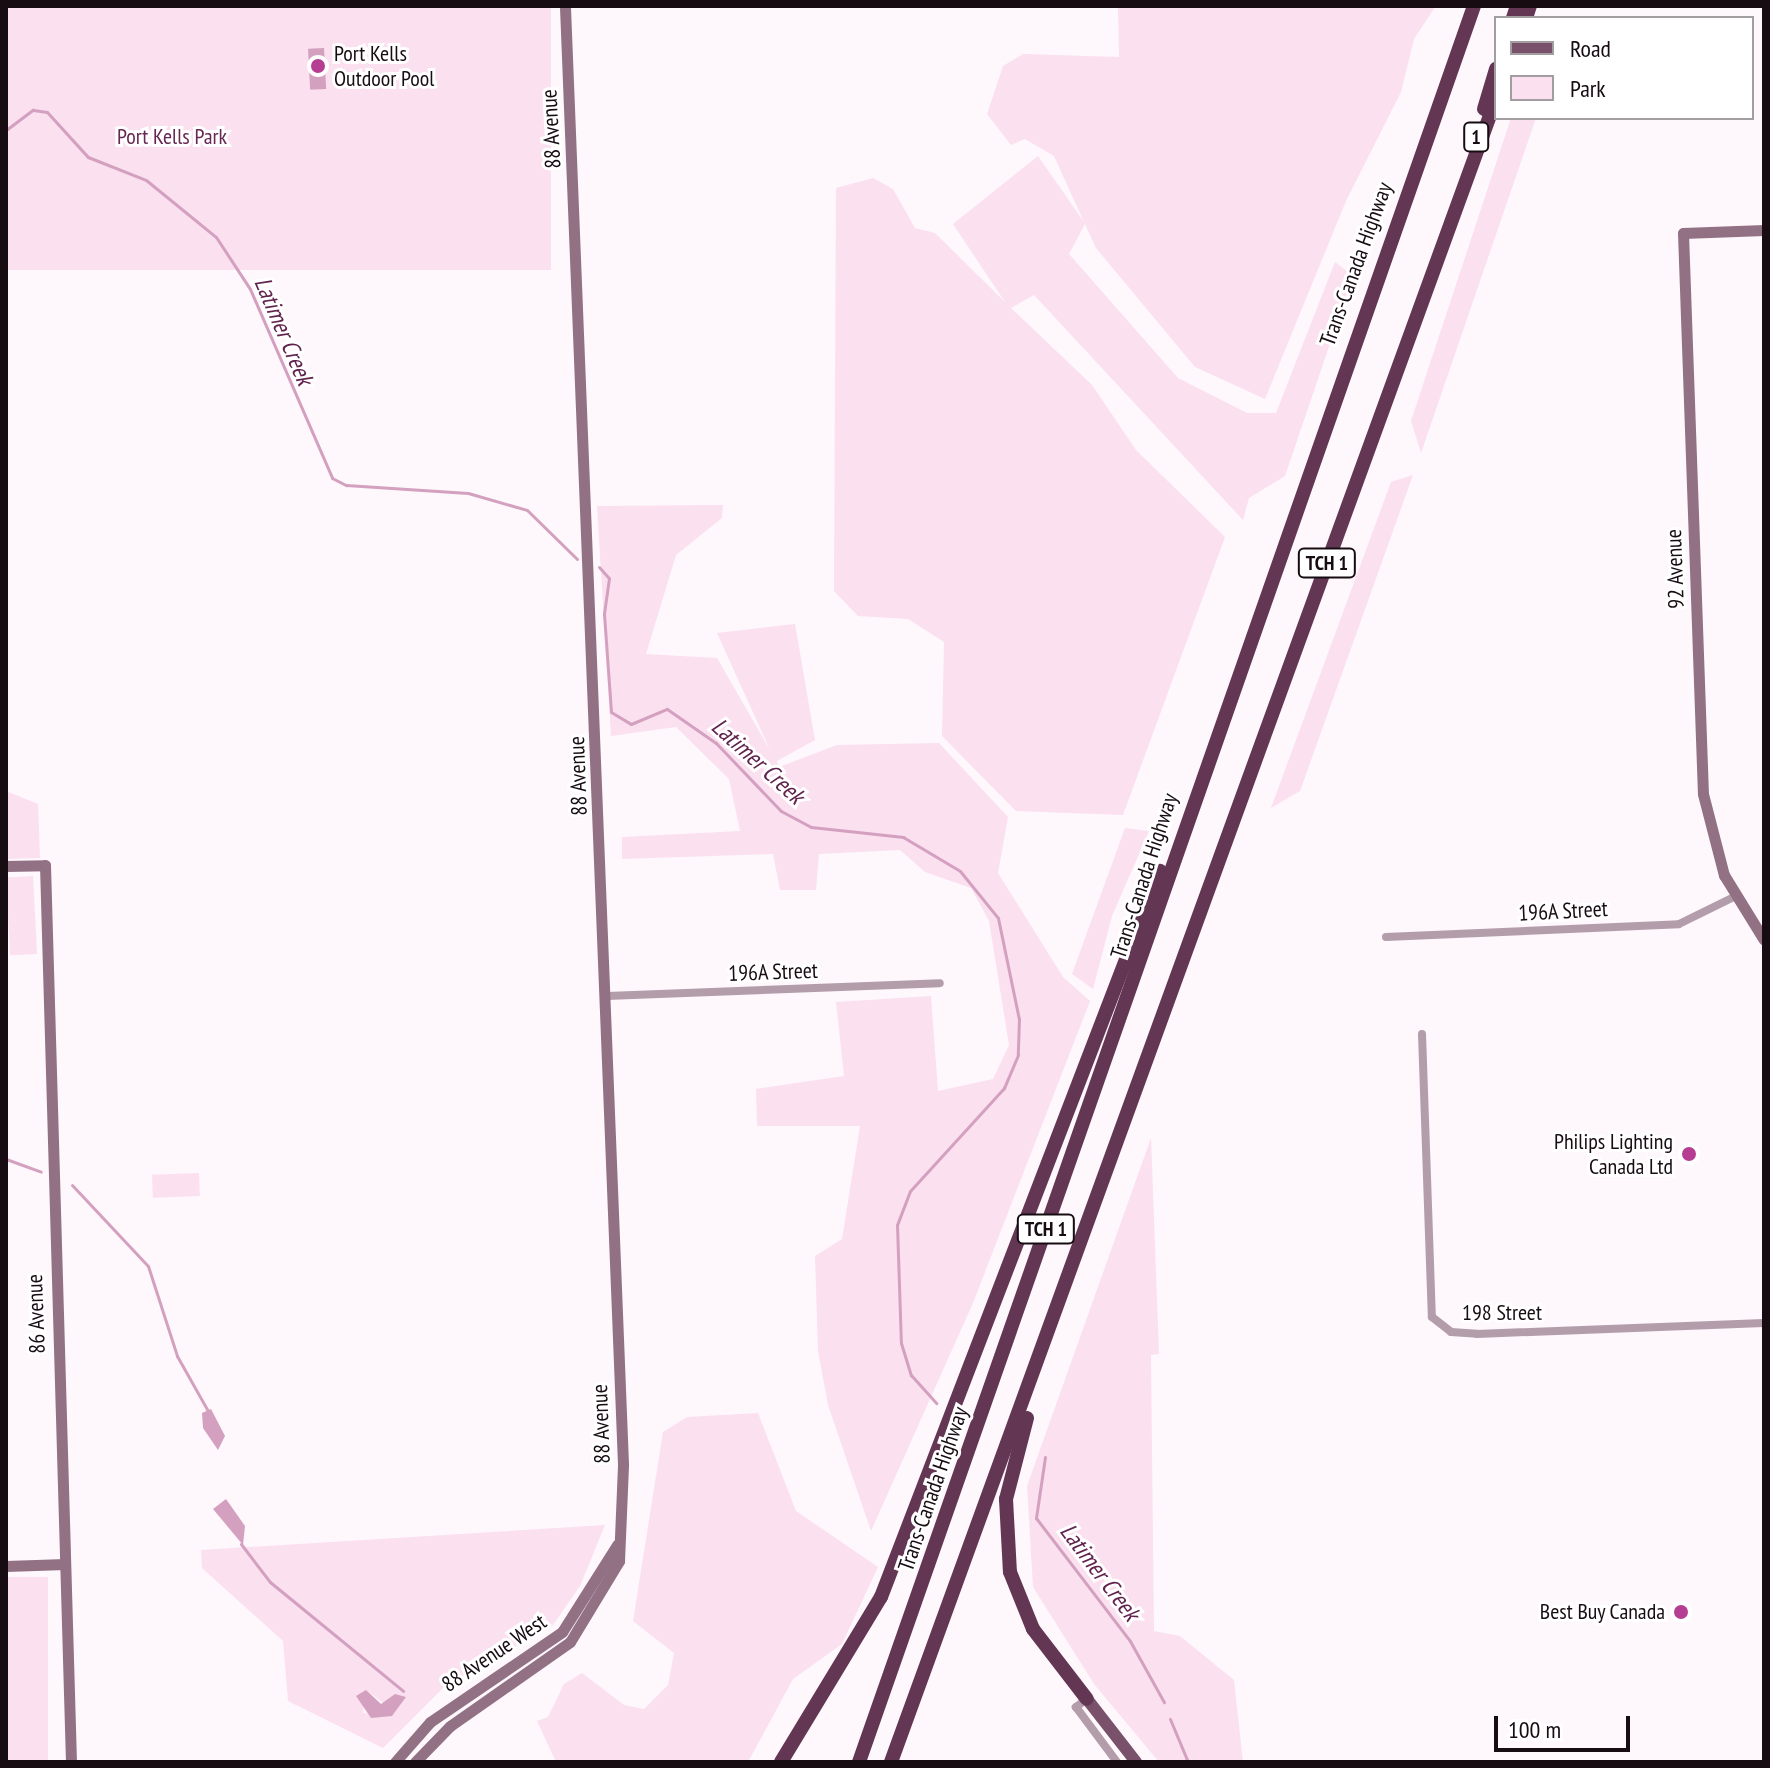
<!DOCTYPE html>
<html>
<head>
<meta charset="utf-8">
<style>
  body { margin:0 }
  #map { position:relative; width:1770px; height:1768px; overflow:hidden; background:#fef7fb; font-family:"PT Sans Narrow",sans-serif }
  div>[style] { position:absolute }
  .green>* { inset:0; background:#fbe0f0; transform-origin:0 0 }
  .water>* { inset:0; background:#d4a0c0; transform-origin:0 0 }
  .stream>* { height:3px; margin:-1.5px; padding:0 1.5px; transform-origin:1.5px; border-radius:1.5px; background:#d4a0c0 }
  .street>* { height:8px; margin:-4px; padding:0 4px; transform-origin:4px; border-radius:4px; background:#b49dab }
  .secondary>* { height:11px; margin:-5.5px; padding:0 5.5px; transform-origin:5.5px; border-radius:5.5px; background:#927185 }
  .primary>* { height:12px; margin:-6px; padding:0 6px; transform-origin:6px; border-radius:6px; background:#79516b }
  .highway>* { height:14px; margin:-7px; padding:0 7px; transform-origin:7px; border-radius:7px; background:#633754 }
  .dots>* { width:22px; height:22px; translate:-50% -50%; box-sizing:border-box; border:4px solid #fff; border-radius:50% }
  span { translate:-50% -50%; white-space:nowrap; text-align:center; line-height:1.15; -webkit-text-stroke:6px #fff; paint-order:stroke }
  .shield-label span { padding:2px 6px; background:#fff; border:2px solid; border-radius:6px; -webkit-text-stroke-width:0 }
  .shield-label { font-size:20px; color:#160c12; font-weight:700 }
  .poi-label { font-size:22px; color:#160c12 }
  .left { translate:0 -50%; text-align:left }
  .right { translate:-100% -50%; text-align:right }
  .street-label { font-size:22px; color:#160c12 }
  .park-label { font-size:22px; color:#662752 }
  .water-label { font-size:24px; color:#61234e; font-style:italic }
  .frame { position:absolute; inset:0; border:8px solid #160c12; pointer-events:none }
  .legend { position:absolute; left:1494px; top:16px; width:260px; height:104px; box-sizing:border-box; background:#fff; border:2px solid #a29ea0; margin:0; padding:10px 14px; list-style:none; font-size:24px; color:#160c12 }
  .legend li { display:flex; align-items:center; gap:16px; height:40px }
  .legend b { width:40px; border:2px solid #a29ea0 }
  .scale { position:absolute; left:1494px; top:1716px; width:136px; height:36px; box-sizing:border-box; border:4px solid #160c12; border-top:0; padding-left:10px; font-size:24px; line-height:28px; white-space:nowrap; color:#160c12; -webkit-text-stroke:6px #fff; paint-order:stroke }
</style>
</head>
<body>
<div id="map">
  <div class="green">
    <div style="left:6px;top:6px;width:545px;height:264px"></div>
    <div style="clip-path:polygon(1118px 6px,1435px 7px,1414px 39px,1401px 92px,1346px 201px,1265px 399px,1195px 367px,1096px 248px,1085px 224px,1069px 254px,1178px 378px,1247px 413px,1276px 413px,1335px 262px,1353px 276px,1285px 476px,1249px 498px,1243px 520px,1034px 295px,1011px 308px,1092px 385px,1136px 450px,1225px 537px,1123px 815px,1016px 811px,942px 736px,944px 642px,908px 619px,858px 616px,834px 591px,836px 188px,873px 178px,893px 189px,915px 228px,935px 233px,1005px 302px,953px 224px,1038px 156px,1084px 222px,1054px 156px,1025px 139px,1011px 145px,987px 114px,1003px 66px,1023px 54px,1119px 57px)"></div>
    <div style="clip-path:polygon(1511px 118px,1536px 118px,1421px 453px,1411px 421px)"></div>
    <div style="clip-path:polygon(1413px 475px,1300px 791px,1271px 808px,1391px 482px)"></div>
    <div style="clip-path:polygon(723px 505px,722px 518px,676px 555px,646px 654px,717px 658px,770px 750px,717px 633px,795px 624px,815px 740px,777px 761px,779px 767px,837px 745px,939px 743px,1008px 817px,998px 873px,1063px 977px,1090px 1001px,973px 1303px,871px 1531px,828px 1405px,818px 1351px,815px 1256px,842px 1239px,860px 1126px,757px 1126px,756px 1089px,844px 1076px,836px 1002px,931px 996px,938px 1091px,993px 1079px,1009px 1045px,989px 921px,971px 888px,925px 872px,900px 850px,819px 854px,816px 890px,780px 890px,773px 854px,622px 859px,622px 837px,740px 831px,729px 779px,676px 727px,611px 736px,597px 506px)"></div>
    <div style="clip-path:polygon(6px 791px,38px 804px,40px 858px,6px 859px)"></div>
    <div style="clip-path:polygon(1125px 828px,1149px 831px,1112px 916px,1093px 989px,1072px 974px)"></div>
    <div style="left:33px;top:876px;width:78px;height:27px;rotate:87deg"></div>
    <div style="clip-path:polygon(1151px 1138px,1159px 1354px,1151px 1355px,1154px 1631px,1180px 1636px,1234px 1680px,1243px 1762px,1159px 1762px,1094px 1684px,1033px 1587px,1027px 1486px)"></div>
    <div style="left:199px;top:1173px;width:23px;height:47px;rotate:88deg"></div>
    <div style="clip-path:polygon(758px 1413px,796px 1511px,878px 1567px,842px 1644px,793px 1679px,748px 1762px,556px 1762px,537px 1721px,548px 1717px,564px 1684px,582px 1673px,624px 1705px,644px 1709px,668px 1685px,674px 1653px,633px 1621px,663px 1432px,687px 1417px)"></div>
    <div style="clip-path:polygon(evenodd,605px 1525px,580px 1586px,553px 1625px,443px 1688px,383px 1748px,288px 1701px,283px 1641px,202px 1568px,201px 1550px,605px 1525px,366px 1690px,385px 1704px,392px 1716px,363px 1713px,366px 1690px)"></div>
    <div style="left:48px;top:1577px;width:185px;height:42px;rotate:90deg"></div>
  </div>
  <div class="water">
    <div style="left:324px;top:48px;width:41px;height:16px;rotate:87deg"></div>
    <div style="clip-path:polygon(211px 1409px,225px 1436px,218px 1450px,203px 1428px,202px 1413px)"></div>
    <div style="clip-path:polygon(226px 1499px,245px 1526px,243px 1545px,213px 1509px)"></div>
    <div style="clip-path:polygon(366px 1690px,381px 1704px,395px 1694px,406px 1697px,392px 1716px,371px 1718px,356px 1696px)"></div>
  </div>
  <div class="stream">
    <div style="left:6px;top:130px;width:34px;rotate:-37deg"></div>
    <div style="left:33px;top:110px;width:14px;rotate:8deg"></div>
    <div style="left:47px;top:112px;width:61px;rotate:47.7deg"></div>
    <div style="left:88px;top:157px;width:62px;rotate:21.6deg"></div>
    <div style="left:146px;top:180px;width:90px;rotate:39.2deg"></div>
    <div style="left:216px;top:237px;width:62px;rotate:56.8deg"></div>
    <div style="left:250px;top:289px;width:206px;rotate:66.5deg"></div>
    <div style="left:332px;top:478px;width:16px;rotate:27deg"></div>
    <div style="left:346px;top:485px;width:122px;rotate:3.8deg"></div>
    <div style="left:468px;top:493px;width:61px;rotate:16.1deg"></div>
    <div style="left:527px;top:510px;width:70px;rotate:44.4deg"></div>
    <div style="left:599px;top:567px;width:15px;rotate:48deg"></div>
    <div style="left:609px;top:578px;width:36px;rotate:98deg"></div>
    <div style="left:604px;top:614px;width:98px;rotate:85.9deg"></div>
    <div style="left:611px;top:712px;width:23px;rotate:31deg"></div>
    <div style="left:631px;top:724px;width:39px;rotate:-23deg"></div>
    <div style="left:667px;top:709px;width:60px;rotate:34.8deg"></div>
    <div style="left:716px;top:743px;width:94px;rotate:46.3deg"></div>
    <div style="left:781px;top:811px;width:34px;rotate:28deg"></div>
    <div style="left:811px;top:827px;width:93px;rotate:6.2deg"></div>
    <div style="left:903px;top:837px;width:66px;rotate:30.8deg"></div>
    <div style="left:960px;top:871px;width:60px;rotate:51deg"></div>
    <div style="left:998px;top:918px;width:103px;rotate:78.3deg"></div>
    <div style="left:1019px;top:1019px;width:36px;rotate:92deg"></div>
    <div style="left:1018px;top:1055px;width:36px;rotate:113deg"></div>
    <div style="left:1004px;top:1088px;width:139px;rotate:132.4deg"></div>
    <div style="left:910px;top:1191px;width:36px;rotate:111deg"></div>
    <div style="left:897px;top:1225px;width:118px;rotate:88.1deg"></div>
    <div style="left:901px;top:1343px;width:34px;rotate:73deg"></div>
    <div style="left:911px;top:1375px;width:38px;rotate:48deg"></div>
    <div style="left:6px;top:1159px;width:37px;rotate:20deg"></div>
    <div style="left:72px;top:1185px;width:111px;rotate:46.8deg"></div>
    <div style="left:148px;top:1266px;width:95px;rotate:72.1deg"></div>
    <div style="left:177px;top:1356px;width:63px;rotate:60.6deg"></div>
    <div style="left:1045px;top:1457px;width:62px;rotate:98.4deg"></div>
    <div style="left:1036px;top:1518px;width:155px;rotate:52.6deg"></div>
    <div style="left:1130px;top:1641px;width:70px;rotate:60.9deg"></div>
    <div style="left:241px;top:1544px;width:48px;rotate:52.7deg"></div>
    <div style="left:270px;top:1582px;width:172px;rotate:39.3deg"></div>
    <div style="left:1170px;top:1719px;width:47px;rotate:67.3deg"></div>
  </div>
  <div class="street">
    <div style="left:1386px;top:937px;width:293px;rotate:-2.5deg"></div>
    <div style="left:1679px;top:924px;width:64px;rotate:-26.2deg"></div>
    <div style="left:607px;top:996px;width:333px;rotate:-2.2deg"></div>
    <div style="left:1422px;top:1034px;width:283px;rotate:88deg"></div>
    <div style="left:1432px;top:1317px;width:24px;rotate:38deg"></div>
    <div style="left:1451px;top:1332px;width:26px;rotate:4deg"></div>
    <div style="left:1477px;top:1334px;width:287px;rotate:-2.2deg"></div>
    <div style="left:1087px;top:1699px;width:14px;rotate:144deg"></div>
    <div style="left:1076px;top:1707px;width:69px;rotate:53.3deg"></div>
  </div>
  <div class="secondary">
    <div style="left:1764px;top:230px;width:81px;rotate:177.9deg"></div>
    <div style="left:1683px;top:233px;width:561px;rotate:87.96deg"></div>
    <div style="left:1703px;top:794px;width:84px;rotate:75.5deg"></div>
    <div style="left:1724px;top:875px;width:76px;rotate:58.4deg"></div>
    <div style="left:6px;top:866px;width:39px;rotate:-1deg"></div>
    <div style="left:45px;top:865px;width:897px;rotate:88.34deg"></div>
    <div style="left:6px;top:1566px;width:59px;rotate:-1.9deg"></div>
    <div style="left:395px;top:1762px;width:53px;rotate:-48.8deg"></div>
    <div style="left:430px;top:1722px;width:160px;rotate:-34.3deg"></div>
    <div style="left:562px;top:1632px;width:103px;rotate:-57.7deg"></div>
    <div style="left:415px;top:1762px;width:50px;rotate:-45.8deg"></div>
    <div style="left:450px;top:1726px;width:146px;rotate:-35deg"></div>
    <div style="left:570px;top:1642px;width:95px;rotate:-58.8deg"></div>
    <div style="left:619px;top:1561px;width:97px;rotate:-87.6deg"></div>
    <div style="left:623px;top:1464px;width:1459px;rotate:-92.28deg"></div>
  </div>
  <div class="primary">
    <div style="left:1087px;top:1699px;width:80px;rotate:52.1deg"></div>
  </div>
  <div class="highway">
    <div style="left:1513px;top:18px;width:13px;rotate:-72deg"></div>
    <div style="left:1526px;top:18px;width:13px;rotate:-72deg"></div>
    <div style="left:1484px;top:109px;width:42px;rotate:-73.3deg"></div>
    <div style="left:1027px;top:1418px;width:84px;rotate:104.5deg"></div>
    <div style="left:1006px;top:1499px;width:73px;rotate:86.9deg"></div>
    <div style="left:1010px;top:1572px;width:61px;rotate:68deg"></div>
    <div style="left:1033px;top:1629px;width:88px;rotate:52.4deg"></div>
    <div style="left:781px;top:1762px;width:193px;rotate:-58.8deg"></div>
    <div style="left:881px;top:1597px;width:778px;rotate:-68.98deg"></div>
    <div style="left:859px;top:1762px;width:1861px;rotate:-70.7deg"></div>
    <div style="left:891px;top:1762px;width:1770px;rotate:-70.01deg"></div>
  </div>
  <div class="dots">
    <div style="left:318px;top:66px;background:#b63e92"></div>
    <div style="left:1689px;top:1154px;background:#b63e92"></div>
    <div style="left:1681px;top:1612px;background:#b63e92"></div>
  </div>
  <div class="shield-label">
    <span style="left:1476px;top:137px">1</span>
    <span style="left:1327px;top:563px">TCH 1</span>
    <span style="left:1046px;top:1229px">TCH 1</span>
  </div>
  <div class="poi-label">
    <span class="left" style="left:334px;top:66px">Port Kells<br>Outdoor Pool</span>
    <span class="right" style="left:1673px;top:1154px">Philips Lighting<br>Canada Ltd</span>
    <span class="right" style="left:1665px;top:1612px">Best Buy Canada</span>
  </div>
  <div class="street-label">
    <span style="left:551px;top:129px;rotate:-93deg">88 Avenue</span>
    <span style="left:1356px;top:264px;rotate:-70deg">Trans-Canada Highway</span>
    <span style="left:1675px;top:569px;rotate:-92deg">92 Avenue</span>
    <span style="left:578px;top:776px;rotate:-92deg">88 Avenue</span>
    <span style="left:1144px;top:876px;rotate:-72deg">Trans-Canada Highway</span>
    <span style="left:1563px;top:911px;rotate:-3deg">196A Street</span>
    <span style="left:773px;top:972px;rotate:-2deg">196A Street</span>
    <span style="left:1502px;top:1313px">198 Street</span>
    <span style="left:36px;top:1314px;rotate:-92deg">86 Avenue</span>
    <span style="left:601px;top:1424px;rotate:-92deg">88 Avenue</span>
    <span style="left:933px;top:1489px;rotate:-71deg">Trans-Canada Highway</span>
    <span style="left:494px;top:1653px;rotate:-34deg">88 Avenue West</span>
  </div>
  <div class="park-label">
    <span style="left:172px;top:137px">Port Kells Park</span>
  </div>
  <div class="water-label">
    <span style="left:284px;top:331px;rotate:67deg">Latimer Creek</span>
    <span style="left:758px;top:761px;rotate:42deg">Latimer Creek</span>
    <span style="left:1100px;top:1572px;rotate:53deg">Latimer Creek</span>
  </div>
  <div class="frame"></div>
  <ul class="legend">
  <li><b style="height:10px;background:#79516b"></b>Road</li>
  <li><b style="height:22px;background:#fbe0f0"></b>Park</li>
  </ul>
  <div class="scale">100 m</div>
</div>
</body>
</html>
